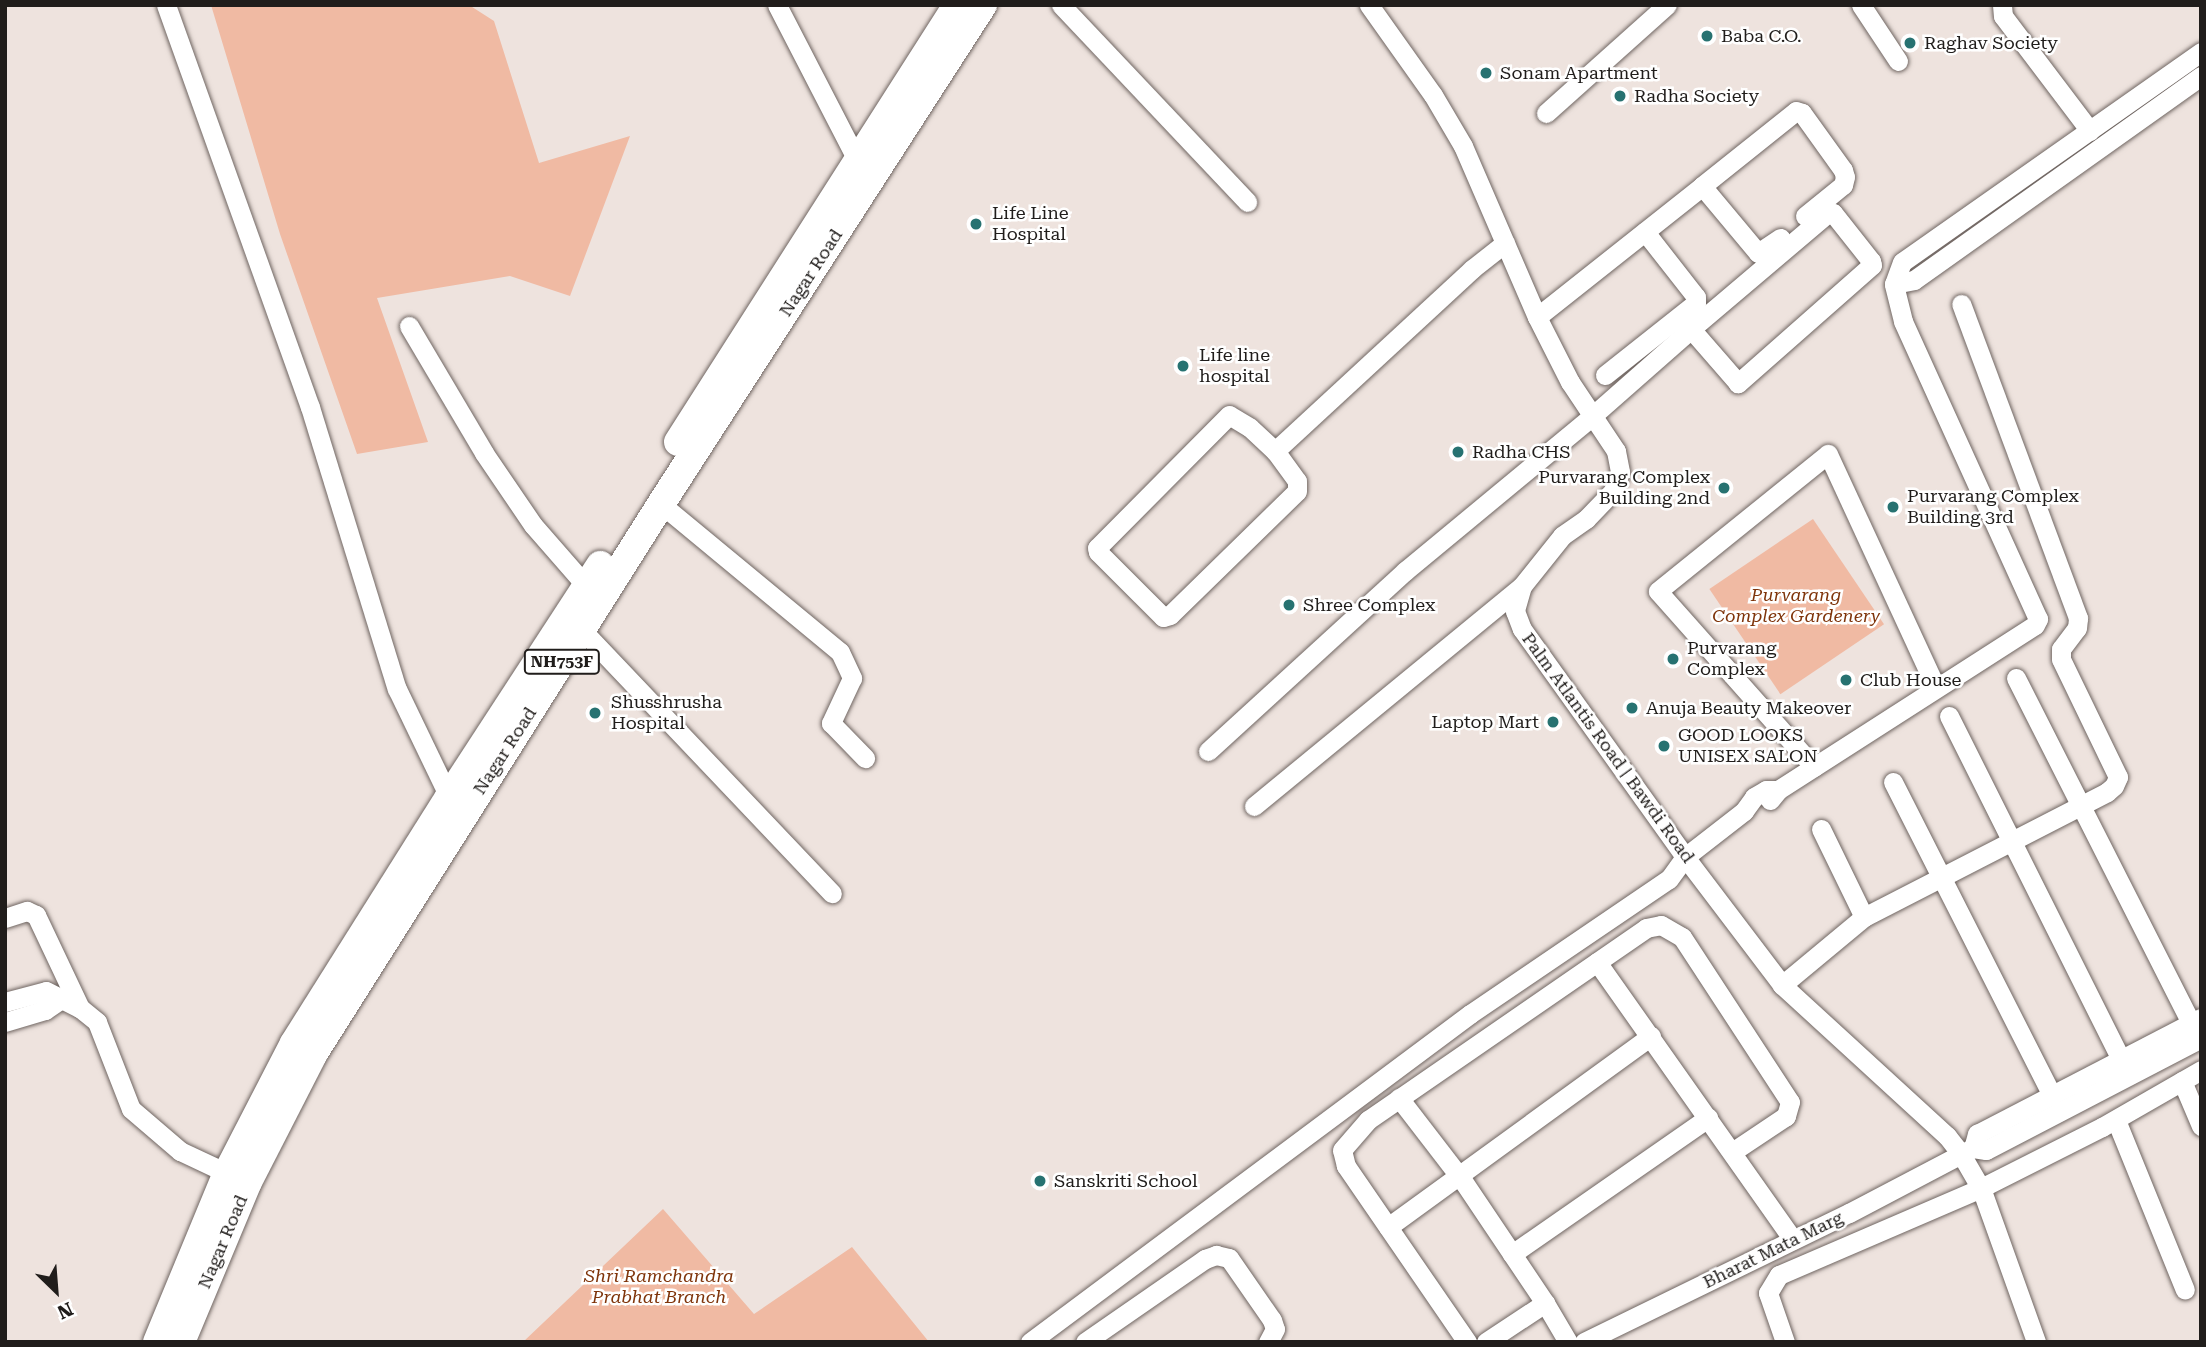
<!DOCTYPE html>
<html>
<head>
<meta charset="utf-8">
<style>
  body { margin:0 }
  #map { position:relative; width:2206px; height:1347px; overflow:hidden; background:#eee3de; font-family:"Roboto Serif",serif }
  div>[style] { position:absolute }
  .green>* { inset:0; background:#f0baa3; transform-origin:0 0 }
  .roads { filter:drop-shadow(0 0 2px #6f6561) drop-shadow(0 0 2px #6f6561) }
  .minor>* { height:19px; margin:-9.5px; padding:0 9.5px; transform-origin:9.5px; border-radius:9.5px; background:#fff }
  .highway>* { height:28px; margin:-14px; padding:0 14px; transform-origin:14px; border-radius:14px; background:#fff }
  .dots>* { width:19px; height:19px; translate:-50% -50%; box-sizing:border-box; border:4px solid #fff; border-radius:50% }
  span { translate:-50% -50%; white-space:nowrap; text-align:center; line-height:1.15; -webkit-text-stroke:5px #fff; paint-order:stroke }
  .shield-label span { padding:2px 5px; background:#fff; border:2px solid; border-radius:5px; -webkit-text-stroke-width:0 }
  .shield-label { font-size:16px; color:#201d1b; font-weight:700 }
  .poi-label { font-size:18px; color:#201d1b }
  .left { translate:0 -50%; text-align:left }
  .right { translate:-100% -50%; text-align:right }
  .street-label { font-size:18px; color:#201d1b }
  .park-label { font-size:18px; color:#7f340a; font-style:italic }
  .frame { position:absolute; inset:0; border:7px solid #201d1b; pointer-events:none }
  .north { position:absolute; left:21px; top:1256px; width:70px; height:70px; -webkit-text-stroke:5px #fff; paint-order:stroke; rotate:155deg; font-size:19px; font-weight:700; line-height:28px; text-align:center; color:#201d1b }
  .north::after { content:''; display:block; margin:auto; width:24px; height:32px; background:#201d1b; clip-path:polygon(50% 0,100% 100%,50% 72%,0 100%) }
</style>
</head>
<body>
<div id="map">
  <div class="green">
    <div style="clip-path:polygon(211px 5px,469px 5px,494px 21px,539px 163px,630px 136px,570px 296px,510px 276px,377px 298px,428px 442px,357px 454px,280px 234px)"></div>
    <div style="left:1813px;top:519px;width:127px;height:125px;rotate:56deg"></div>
    <div style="clip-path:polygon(663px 1209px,754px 1314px,852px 1247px,929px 1342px,523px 1342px)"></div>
  </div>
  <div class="roads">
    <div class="minor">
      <div style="left:166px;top:5px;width:427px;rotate:70.3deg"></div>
      <div style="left:310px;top:407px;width:295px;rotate:72.9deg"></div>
      <div style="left:397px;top:689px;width:120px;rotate:64.3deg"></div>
      <div style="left:777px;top:5px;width:174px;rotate:62.7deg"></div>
      <div style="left:1061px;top:5px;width:271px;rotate:46.6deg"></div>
      <div style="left:1369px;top:5px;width:110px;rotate:54.6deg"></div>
      <div style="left:1433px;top:95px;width:59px;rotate:59.5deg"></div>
      <div style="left:1463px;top:146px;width:186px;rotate:66.6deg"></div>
      <div style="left:1537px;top:317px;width:73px;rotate:63.1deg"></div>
      <div style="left:1570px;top:382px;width:83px;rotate:56.3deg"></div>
      <div style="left:1616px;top:451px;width:21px;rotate:79deg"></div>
      <div style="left:1620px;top:472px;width:20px;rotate:110deg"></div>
      <div style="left:1613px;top:491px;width:39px;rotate:134deg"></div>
      <div style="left:1586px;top:519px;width:29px;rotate:145deg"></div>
      <div style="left:1562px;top:536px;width:64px;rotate:128.7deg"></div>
      <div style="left:1522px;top:586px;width:26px;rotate:106deg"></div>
      <div style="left:1515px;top:611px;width:19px;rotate:69deg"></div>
      <div style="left:1522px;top:629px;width:280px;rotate:54.4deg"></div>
      <div style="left:1685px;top:857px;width:161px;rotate:52.8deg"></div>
      <div style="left:1782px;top:985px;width:224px;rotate:42.5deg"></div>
      <div style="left:1947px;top:1136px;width:23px;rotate:52deg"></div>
      <div style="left:1961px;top:1154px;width:39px;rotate:60deg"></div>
      <div style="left:1981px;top:1188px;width:164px;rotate:70.3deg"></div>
      <div style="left:1861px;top:5px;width:67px;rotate:56.5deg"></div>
      <div style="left:2002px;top:5px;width:11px;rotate:85deg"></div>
      <div style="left:2003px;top:16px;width:144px;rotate:52.9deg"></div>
      <div style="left:2201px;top:52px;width:365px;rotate:144.9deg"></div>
      <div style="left:1902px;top:262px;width:23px;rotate:110deg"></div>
      <div style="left:1894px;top:284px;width:20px;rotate:-11deg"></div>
      <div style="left:1914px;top:280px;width:352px;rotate:-35.4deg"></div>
      <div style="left:1546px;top:113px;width:162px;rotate:-41.8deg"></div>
      <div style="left:1702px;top:186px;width:120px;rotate:-38.6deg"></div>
      <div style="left:1796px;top:111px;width:6px;rotate:18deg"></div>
      <div style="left:1802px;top:113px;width:70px;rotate:54.3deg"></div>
      <div style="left:1843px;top:170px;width:7px;rotate:74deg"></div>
      <div style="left:1845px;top:177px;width:8px;rotate:104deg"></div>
      <div style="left:1843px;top:185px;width:49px;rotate:140.8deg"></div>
      <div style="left:1537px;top:317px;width:211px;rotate:-38.4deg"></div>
      <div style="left:1702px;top:186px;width:87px;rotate:50.1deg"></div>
      <div style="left:1758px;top:253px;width:27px;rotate:-34deg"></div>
      <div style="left:409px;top:326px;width:147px;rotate:59.4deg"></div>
      <div style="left:484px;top:453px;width:87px;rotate:55.8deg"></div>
      <div style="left:533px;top:525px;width:82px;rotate:48.9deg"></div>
      <div style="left:1605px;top:375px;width:116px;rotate:-38.4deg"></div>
      <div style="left:1696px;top:303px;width:6px;rotate:-90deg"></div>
      <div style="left:1696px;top:297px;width:83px;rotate:-128.1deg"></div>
      <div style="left:1275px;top:451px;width:35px;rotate:-137deg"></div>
      <div style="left:1249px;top:427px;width:23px;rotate:-149deg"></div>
      <div style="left:1229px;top:415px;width:187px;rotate:134.8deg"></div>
      <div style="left:1097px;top:548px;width:4px;rotate:76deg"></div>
      <div style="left:1098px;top:552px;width:92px;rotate:45deg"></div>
      <div style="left:1163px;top:617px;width:7px;rotate:-16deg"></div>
      <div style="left:1170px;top:615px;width:177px;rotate:-44.3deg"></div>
      <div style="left:1297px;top:491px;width:10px;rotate:-90deg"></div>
      <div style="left:1297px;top:481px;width:37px;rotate:-126deg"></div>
      <div style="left:1275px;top:451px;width:268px;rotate:-42.7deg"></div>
      <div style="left:1472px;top:269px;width:42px;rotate:-38.2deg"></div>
      <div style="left:661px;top:504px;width:232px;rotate:39.6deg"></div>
      <div style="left:840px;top:652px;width:29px;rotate:65deg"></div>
      <div style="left:852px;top:678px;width:50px;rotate:115deg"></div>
      <div style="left:831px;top:723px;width:49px;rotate:45.8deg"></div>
      <div style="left:582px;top:630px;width:363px;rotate:46.5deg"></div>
      <div style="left:2016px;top:678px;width:387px;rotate:63.1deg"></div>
      <div style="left:1949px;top:716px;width:385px;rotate:63.4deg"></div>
      <div style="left:1208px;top:751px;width:267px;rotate:-42.4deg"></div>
      <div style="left:1405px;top:571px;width:241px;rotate:-39.6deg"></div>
      <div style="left:1591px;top:417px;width:133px;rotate:-41.3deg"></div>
      <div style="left:1691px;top:329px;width:181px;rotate:-40.3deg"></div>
      <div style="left:1829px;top:212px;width:4px;rotate:14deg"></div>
      <div style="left:1833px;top:213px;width:61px;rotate:51.6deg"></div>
      <div style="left:1871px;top:261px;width:4px;rotate:76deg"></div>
      <div style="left:1872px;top:265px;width:179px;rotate:138.6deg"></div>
      <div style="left:1738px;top:383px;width:72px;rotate:-131deg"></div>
      <div style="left:1814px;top:767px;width:235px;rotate:-131.6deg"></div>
      <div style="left:1658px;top:591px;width:218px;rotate:-38.9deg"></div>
      <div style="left:1828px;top:454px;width:255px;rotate:65.2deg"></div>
      <div style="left:1893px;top:782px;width:351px;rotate:63.1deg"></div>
      <div style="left:1770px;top:800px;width:13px;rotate:-51deg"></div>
      <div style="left:1778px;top:790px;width:305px;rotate:-32.7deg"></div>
      <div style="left:2035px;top:625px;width:7px;rotate:-63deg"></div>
      <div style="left:2038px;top:619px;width:327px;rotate:-114.4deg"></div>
      <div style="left:1903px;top:321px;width:38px;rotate:-104deg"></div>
      <div style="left:1254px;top:806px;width:347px;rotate:-39.4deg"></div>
      <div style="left:1821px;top:829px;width:98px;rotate:64deg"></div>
      <div style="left:1864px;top:917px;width:273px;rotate:-27.2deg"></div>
      <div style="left:2107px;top:792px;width:9px;rotate:-41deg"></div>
      <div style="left:2114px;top:786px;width:10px;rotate:-66deg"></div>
      <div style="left:2118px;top:777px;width:131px;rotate:-115.8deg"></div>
      <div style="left:2061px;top:659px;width:10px;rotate:-90deg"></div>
      <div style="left:2061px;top:649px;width:26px;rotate:-53deg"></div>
      <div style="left:2077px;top:628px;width:10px;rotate:-84deg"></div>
      <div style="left:2078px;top:618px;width:335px;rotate:-110.4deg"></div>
      <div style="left:5px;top:918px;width:23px;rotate:-18deg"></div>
      <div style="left:27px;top:911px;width:10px;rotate:24deg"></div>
      <div style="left:36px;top:915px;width:103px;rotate:64.7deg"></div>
      <div style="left:1597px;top:962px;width:340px;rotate:54.8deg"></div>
      <div style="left:1782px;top:985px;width:107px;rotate:-39.7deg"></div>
      <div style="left:5px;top:1002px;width:42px;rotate:-15deg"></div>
      <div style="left:46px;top:991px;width:38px;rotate:27deg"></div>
      <div style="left:80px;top:1008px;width:22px;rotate:39deg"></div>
      <div style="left:97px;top:1022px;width:93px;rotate:68.7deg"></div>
      <div style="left:131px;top:1109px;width:65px;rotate:40.6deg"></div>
      <div style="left:180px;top:1151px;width:52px;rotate:25.1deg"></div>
      <div style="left:5px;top:1022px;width:42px;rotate:-16.7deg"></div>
      <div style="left:45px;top:1010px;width:18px;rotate:-34deg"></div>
      <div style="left:2182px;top:1081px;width:49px;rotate:67.1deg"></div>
      <div style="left:1399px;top:1098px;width:105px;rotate:52.4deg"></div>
      <div style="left:1463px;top:1181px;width:147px;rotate:56.1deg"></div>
      <div style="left:2116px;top:1120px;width:183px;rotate:67.9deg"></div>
      <div style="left:1973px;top:1148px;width:15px;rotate:-74deg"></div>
      <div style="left:1977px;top:1134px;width:252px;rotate:-27.4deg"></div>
      <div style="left:1388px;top:1227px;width:325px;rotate:-36deg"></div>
      <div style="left:1512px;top:1254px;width:239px;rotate:-34.8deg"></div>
      <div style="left:1030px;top:1342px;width:549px;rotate:-36.7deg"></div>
      <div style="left:1470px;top:1014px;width:240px;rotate:-34.2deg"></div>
      <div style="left:1669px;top:879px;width:27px;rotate:-54deg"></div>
      <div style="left:1685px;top:857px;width:75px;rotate:-37.9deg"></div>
      <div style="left:1744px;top:811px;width:17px;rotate:-54deg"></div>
      <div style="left:1754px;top:797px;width:14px;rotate:-30deg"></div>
      <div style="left:1766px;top:790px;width:12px"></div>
      <div style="left:1085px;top:1342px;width:146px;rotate:-34.7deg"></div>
      <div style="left:1205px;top:1259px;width:12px;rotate:-20deg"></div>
      <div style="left:1216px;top:1255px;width:13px;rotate:13deg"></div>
      <div style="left:1229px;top:1258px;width:75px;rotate:55.3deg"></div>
      <div style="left:1272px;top:1320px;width:9px;rotate:72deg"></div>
      <div style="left:1275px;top:1329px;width:15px;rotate:118deg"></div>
      <div style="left:1467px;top:1342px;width:214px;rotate:-124.5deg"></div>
      <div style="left:1346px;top:1166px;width:16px;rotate:-104deg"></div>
      <div style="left:1342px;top:1150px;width:40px;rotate:-49deg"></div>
      <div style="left:1368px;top:1120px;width:338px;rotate:-34.6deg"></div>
      <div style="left:1646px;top:928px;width:15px;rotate:-11deg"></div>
      <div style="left:1661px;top:925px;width:24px;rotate:30deg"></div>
      <div style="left:1682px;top:937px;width:197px;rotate:56.8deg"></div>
      <div style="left:1790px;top:1102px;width:15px;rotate:106deg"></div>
      <div style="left:1786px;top:1116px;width:65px;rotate:146.3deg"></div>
      <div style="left:1486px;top:1342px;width:71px;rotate:-33.5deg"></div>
      <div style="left:1545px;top:1303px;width:45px;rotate:59.5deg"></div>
      <div style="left:1584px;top:1342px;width:295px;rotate:-26deg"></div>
      <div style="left:1849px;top:1213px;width:140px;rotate:-27.7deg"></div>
      <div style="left:1973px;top:1148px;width:13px;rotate:9deg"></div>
      <div style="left:1986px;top:1150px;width:242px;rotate:-27.5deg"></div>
      <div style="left:1785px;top:1342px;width:52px;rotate:-109.1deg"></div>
      <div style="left:1768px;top:1293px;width:21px;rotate:-59deg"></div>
      <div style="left:1779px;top:1275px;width:220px;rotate:-23.3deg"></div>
      <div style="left:1981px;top:1188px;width:136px;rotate:-26.8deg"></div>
      <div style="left:2102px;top:1127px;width:114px;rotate:-29.9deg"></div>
    </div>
    <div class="highway">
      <div style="left:678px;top:442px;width:518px;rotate:-57.44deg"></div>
      <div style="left:157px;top:1342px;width:183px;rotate:-67.5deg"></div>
      <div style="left:227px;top:1173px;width:146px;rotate:-62.7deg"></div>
      <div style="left:294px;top:1043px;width:291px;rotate:-57.8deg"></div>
      <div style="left:449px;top:797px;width:277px;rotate:-56.9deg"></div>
      <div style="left:181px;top:1342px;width:173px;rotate:-67.3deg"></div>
      <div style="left:248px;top:1182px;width:145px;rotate:-62.9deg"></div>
      <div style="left:314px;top:1053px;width:649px;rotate:-57.7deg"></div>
      <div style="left:661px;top:504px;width:594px;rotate:-57.17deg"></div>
    </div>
  </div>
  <div class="dots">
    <div style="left:1707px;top:36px;background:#277271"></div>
    <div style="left:1910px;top:43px;background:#277271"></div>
    <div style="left:1486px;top:73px;background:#277271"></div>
    <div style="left:1620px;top:96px;background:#277271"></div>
    <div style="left:976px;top:224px;background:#277271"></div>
    <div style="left:1183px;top:366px;background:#277271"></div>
    <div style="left:1458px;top:452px;background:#277271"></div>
    <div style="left:1724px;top:488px;background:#277271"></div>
    <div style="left:1893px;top:507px;background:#277271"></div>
    <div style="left:1289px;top:605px;background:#277271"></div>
    <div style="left:1673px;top:659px;background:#277271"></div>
    <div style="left:1846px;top:680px;background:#277271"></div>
    <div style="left:1632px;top:708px;background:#277271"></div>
    <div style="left:595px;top:713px;background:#277271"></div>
    <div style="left:1553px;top:722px;background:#277271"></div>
    <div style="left:1664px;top:746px;background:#277271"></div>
    <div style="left:1040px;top:1181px;background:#277271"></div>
  </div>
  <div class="shield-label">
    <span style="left:562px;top:662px">NH753F</span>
  </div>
  <div class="poi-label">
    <span class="left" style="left:1721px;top:36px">Baba C.O.</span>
    <span class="left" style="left:1924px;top:43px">Raghav Society</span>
    <span class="left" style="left:1500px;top:73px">Sonam Apartment</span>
    <span class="left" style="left:1634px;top:96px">Radha Society</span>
    <span class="left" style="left:992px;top:224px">Life Line<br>Hospital</span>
    <span class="left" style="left:1199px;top:366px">Life line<br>hospital</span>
    <span class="left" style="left:1472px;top:452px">Radha CHS</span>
    <span class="right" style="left:1710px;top:488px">Purvarang Complex<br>Building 2nd</span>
    <span class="left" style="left:1907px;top:507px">Purvarang Complex<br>Building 3rd</span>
    <span class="left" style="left:1303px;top:605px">Shree Complex</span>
    <span class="left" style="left:1687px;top:659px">Purvarang<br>Complex</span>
    <span class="left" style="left:1860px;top:680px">Club House</span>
    <span class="left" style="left:611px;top:713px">Shusshrusha<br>Hospital</span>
    <span class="left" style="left:1646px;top:708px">Anuja Beauty Makeover</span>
    <span class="right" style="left:1539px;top:722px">Laptop Mart</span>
    <span class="left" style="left:1678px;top:746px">GOOD LOOKS<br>UNISEX SALON</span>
    <span class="left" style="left:1054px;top:1181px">Sanskriti School</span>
  </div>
  <div class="street-label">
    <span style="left:811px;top:273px;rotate:-57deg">Nagar Road</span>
    <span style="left:1608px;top:748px;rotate:54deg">Palm Atlantis Road | Bawdi Road</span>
    <span style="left:505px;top:751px;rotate:-57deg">Nagar Road</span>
    <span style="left:223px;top:1242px;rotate:-67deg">Nagar Road</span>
    <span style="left:1773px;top:1250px;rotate:-26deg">Bharat Mata Marg</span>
  </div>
  <div class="park-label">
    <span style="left:1796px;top:606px">Purvarang<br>Complex Gardenery</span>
    <span style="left:659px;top:1287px">Shri Ramchandra<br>Prabhat Branch</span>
  </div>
  <div class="frame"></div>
  <div class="north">N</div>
</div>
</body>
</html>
